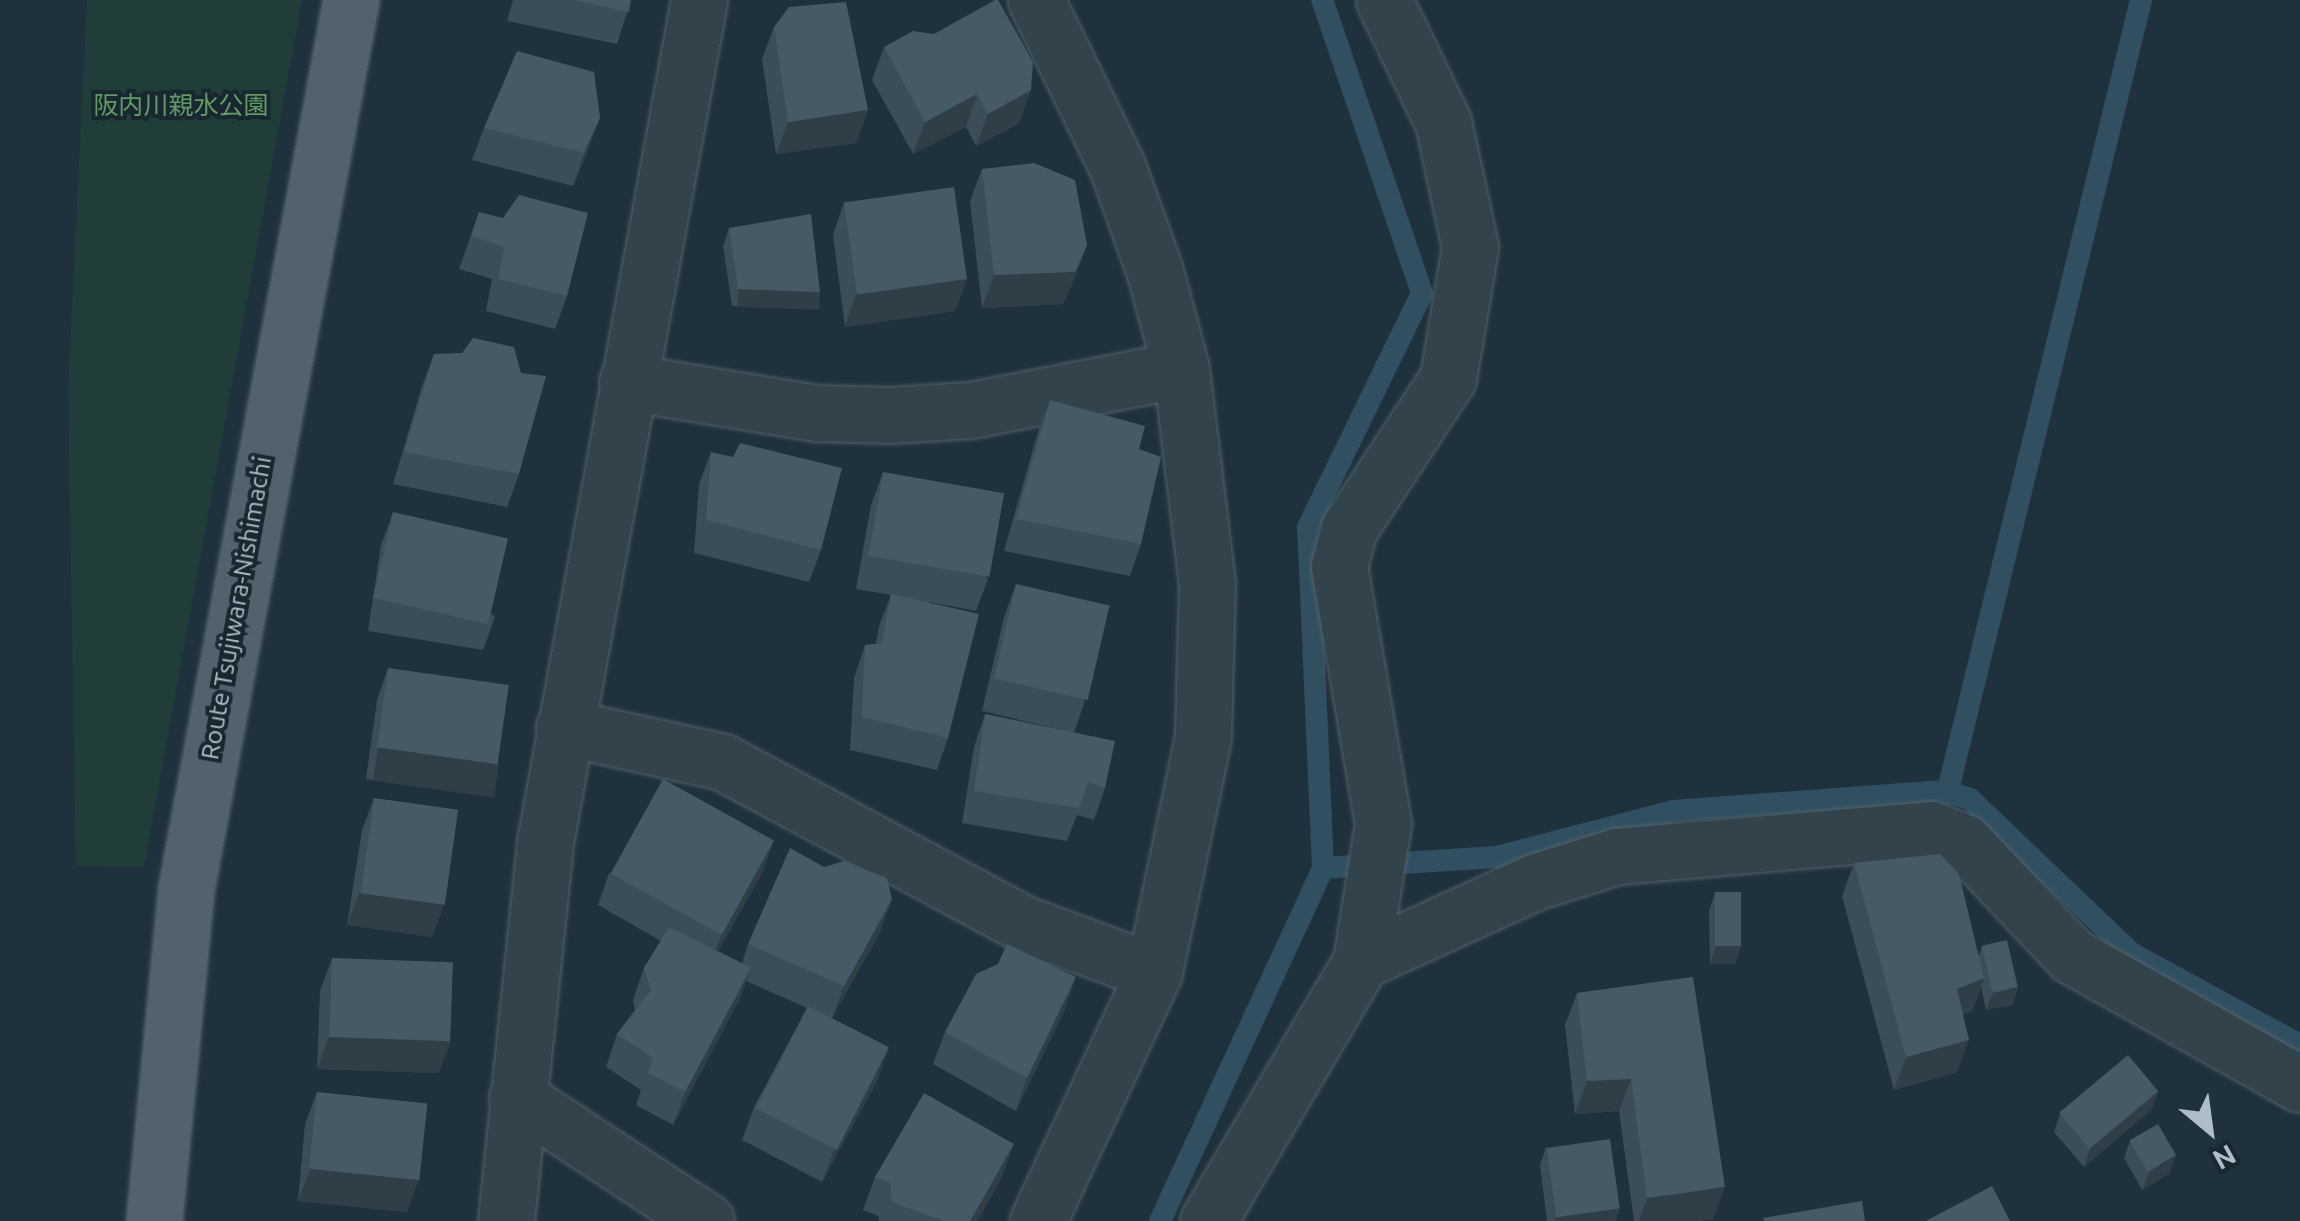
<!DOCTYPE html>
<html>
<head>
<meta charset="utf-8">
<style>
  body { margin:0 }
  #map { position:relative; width:2300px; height:1221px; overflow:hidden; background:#1f313c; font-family:Ubuntu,"Noto Sans JP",sans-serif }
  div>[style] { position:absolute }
  .green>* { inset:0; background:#213d3a }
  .stream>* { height:22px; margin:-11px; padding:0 11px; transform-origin:11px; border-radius:11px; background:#305062 }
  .roads { filter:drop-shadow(0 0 2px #516069) drop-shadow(0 0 2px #516069) }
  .minor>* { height:55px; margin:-27.5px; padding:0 27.5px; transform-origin:27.5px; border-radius:27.5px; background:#33434c }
  .major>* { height:55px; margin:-27.5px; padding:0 27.5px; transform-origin:27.5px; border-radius:27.5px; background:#51626c }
  .wall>* { inset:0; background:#3b4d57 }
  .shaded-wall>* { inset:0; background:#303f47; transform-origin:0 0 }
  .building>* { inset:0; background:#455a65; transform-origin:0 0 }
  span { translate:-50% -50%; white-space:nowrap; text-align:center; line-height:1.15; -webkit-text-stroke:8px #192730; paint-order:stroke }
  .park-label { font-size:25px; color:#639b64 }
  .street-label { font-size:25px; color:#aebdc8 }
  .north { position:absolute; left:2160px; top:1081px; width:100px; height:100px; -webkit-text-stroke:8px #192730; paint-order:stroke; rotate:151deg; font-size:28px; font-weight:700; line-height:40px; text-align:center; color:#aebdc8 }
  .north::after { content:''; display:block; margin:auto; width:35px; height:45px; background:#aebdc8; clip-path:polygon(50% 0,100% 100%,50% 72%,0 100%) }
</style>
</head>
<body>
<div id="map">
  <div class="green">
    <div style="clip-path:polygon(87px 0,302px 0,144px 867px,76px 866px,68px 391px)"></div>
  </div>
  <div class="stream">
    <div style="left:1947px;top:794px;width:817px;rotate:-76.27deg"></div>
    <div style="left:1323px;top:868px;width:174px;rotate:-3.6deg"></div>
    <div style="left:1497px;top:857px;width:182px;rotate:-14.6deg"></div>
    <div style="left:1673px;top:811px;width:272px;rotate:-4.2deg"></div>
    <div style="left:1944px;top:791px;width:27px;rotate:17deg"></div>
    <div style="left:1970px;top:799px;width:223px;rotate:43.7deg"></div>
    <div style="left:2131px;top:953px;width:192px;rotate:28.6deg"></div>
    <div style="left:1160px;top:1221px;width:389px;rotate:-65.2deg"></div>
    <div style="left:1323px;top:868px;width:341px;rotate:-92.5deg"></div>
    <div style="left:1308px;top:527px;width:260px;rotate:-64deg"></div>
    <div style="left:1422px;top:293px;width:310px;rotate:-108.8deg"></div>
  </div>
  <div class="roads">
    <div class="minor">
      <div style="left:1036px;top:0;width:185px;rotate:64deg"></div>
      <div style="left:1117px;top:166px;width:113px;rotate:70.3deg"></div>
      <div style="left:1155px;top:272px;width:100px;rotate:75deg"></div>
      <div style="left:1181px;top:369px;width:216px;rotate:83.1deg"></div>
      <div style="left:1207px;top:583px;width:154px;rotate:91.5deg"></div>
      <div style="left:1203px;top:737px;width:240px;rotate:101.8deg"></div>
      <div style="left:1154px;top:972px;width:275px;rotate:115deg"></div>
      <div style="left:1384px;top:0;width:136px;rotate:64.2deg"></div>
      <div style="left:1443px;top:122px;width:128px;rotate:77.8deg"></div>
      <div style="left:1470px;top:247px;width:133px;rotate:99.5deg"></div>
      <div style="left:1448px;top:378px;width:181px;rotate:123.3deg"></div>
      <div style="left:1349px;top:529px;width:38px;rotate:105deg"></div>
      <div style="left:1339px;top:566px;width:262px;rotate:80.3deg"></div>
      <div style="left:1383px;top:824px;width:139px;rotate:99.1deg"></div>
      <div style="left:1361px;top:961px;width:190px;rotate:-24.5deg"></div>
      <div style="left:1534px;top:882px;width:87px;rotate:-17.4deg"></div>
      <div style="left:1617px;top:856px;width:315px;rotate:-4.9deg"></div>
      <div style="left:1931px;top:829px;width:35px;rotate:22deg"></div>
      <div style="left:1964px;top:842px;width:157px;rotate:46.5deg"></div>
      <div style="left:2072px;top:956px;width:261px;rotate:29.3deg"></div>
      <div style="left:627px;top:382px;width:193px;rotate:9.3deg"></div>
      <div style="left:817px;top:413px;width:74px;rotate:1.5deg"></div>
      <div style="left:891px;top:415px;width:80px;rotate:-3.6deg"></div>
      <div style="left:971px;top:410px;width:214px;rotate:-11deg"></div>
      <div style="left:564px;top:727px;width:163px;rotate:12.4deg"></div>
      <div style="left:723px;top:762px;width:340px;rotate:28.3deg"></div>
      <div style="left:1022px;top:923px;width:141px;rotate:20.4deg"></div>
      <div style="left:517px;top:1097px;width:226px;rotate:33.3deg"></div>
      <div style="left:506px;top:1221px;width:386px;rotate:-84.1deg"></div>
      <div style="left:546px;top:837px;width:851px;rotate:-79.64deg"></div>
      <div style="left:1208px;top:1221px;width:302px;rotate:-59.5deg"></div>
    </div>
    <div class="major">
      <div style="left:154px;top:1221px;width:334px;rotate:-84.5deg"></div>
      <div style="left:186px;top:889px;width:904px;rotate:-79.49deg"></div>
    </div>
  </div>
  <div class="wall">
    <div style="clip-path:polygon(513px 0,631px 0,617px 44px,507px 21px)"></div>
    <div style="clip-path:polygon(774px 27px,868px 110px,856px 143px,776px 154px,762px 59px)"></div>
    <div style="clip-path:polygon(884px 47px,1031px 90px,1019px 123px,976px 146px,966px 127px,913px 154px,872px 80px)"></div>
    <div style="clip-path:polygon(484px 128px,588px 150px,573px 186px,472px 160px)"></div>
    <div style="clip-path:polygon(982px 169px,1087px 245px,1075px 277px,1063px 304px,982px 308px,970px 201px)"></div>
    <div style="clip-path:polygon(844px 202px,967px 279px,955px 311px,845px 327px,833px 235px)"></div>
    <div style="clip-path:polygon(479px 212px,567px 296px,555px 329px,486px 311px,492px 279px,459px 269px)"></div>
    <div style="clip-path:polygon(729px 228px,820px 292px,814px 309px,732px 306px,723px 246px)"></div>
    <div style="clip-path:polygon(434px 354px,519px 474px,507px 507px,393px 484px,422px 386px)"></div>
    <div style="clip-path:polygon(1050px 400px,1139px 449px,1141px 544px,1130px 576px,1004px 551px,1038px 432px)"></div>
    <div style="clip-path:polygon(711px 452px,821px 550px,809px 582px,694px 553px,699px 484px)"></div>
    <div style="clip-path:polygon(883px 472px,988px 579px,976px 611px,929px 602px,948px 738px,937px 770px,850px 750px,854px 678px,865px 645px,876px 644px,879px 626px,891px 595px,856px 589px,871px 505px)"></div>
    <div style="clip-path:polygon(393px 512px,495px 617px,483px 650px,368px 631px,381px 545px)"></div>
    <div style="clip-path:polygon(1016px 584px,1085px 701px,1074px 733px,1105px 788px,1094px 820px,1077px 815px,1067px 841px,962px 823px,974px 747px,985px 714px,1066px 731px,982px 711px,1004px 617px)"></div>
    <div style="clip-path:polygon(388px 668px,499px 763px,487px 795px,366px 779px,377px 700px)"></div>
    <div style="clip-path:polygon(374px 798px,432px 937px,347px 925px,362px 830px)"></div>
    <div style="clip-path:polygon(774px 840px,762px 873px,718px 951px,742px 963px,748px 944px,824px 867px,892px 899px,880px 932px,832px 1018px,877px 1081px,822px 1182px,742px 1140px,754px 1107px,807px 1008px,746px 981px,739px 1000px,673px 1125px,636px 1105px,641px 1090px,606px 1067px,617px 1034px,635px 1010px,633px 1000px,644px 968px,661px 941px,598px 905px,609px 873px)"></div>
    <div style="clip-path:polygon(1854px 863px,1979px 955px,1982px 946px,2018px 987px,2012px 1005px,1986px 1010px,1981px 987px,1972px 1011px,1963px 1015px,1957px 1072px,1894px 1090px,1842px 896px)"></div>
    <div style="clip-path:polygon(1715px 893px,1741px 946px,1735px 964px,1710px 964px,1709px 911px)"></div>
    <div style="clip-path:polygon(332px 958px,439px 1073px,317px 1069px,320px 991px)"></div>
    <div style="clip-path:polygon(1693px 977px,1713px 1219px,1699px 1221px,1634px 1221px,1619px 1111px,1575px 1114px,1565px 1025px,1577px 993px)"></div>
    <div style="clip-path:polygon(1065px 1009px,1016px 1111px,933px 1064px,945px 1032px)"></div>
    <div style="clip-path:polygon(2158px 1091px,2152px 1109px,2084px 1167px,2054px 1132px,2060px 1114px)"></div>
    <div style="clip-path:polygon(317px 1092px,407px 1212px,298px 1201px,305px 1124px)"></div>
    <div style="clip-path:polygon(2130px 1141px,2170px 1173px,2142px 1190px,2124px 1158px)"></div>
    <div style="clip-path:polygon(1546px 1147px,1620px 1208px,1615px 1221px,1547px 1221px,1540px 1165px)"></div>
    <div style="clip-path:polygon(875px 1177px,1002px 1177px,977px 1221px,879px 1221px,878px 1216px,863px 1210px)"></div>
  </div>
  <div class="shaded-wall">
    <div style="clip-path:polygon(1031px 90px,1019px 123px,976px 146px,988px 114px)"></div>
    <div style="clip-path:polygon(977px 94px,966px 127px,913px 154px,925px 122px)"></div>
    <div style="clip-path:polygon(868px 110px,856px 143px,776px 154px,788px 122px)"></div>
    <div style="clip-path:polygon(600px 118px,588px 150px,573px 186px,584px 153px)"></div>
    <div style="clip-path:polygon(1087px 245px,1075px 277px,1063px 304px,982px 308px,994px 275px)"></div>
    <div style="clip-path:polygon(967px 279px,955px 311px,845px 327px,856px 294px)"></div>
    <div style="left:738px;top:289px;width:82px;height:18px;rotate:2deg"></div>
    <div style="left:378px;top:747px;width:122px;height:34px;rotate:8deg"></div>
    <div style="clip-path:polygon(774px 840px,762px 873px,709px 968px,721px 935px)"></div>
    <div style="clip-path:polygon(359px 893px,444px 905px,432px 937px,347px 925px)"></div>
    <div style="clip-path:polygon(892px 899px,880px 932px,832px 1018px,844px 986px)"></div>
    <div style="clip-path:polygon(1716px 946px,1741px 946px,1735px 964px,1710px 964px)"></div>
    <div style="clip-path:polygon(751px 968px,739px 1000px,673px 1125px,685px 1092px)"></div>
    <div style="clip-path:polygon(1076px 977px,1065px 1009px,1016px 1111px,1027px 1078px)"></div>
    <div style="clip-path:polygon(1984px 978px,1972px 1011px,1945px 1022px,1957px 989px)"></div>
    <div style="clip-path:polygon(2018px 987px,2012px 1005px,1986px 1010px,1993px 993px)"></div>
    <div style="clip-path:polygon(329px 1037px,451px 1041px,439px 1073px,317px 1069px)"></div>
    <div style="clip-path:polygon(1969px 1040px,1957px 1072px,1894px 1090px,1906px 1057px)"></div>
    <div style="clip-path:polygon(889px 1048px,877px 1081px,822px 1182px,834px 1150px)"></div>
    <div style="clip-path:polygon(1631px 1079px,1619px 1111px,1575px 1114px,1587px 1081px)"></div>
    <div style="clip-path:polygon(2158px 1091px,2152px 1109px,2084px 1167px,2090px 1149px)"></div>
    <div style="clip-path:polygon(1014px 1144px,1002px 1177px,977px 1221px,970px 1221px)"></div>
    <div style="clip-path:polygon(2176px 1155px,2170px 1173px,2142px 1190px,2149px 1172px)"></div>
    <div style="clip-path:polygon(310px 1169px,419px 1180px,407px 1212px,298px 1201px)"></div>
    <div style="clip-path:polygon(1725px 1187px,1713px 1219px,1699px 1221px,1639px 1221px,1647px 1198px)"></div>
    <div style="clip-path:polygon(1620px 1208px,1615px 1221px,1554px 1221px,1555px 1217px)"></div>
  </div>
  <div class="building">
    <div style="clip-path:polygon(574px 0,631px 0,629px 12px)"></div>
    <div style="clip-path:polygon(995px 0,998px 0,1033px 62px,1031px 90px,988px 114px,977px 94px,925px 122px,884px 47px,913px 31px,934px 34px)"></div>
    <div style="clip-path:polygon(846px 2px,868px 110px,788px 122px,774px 27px,789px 7px)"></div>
    <div style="clip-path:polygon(517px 51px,594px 72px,600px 118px,584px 153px,484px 128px)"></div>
    <div style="clip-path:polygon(1034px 163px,1075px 180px,1087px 245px,1075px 272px,994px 275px,982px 169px)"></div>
    <div style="left:954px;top:187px;width:93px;height:111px;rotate:82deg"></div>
    <div style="clip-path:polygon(519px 195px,588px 213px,567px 296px,498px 279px,504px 247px,471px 236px,479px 212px,503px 218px)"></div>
    <div style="clip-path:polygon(811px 214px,820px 292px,738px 289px,729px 228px)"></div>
    <div style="clip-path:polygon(473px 338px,514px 347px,521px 373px,546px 376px,519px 474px,404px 452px,434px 354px,462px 353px)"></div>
    <div style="clip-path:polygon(1050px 400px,1145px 426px,1139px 449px,1161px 457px,1141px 544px,1016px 519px)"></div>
    <div style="clip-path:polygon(740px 443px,842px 468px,821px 550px,706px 520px,711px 452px,733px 457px)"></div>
    <div style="left:883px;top:472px;width:123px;height:85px;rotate:10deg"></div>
    <div style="left:393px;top:512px;width:118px;height:88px;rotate:13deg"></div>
    <div style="left:1016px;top:584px;width:96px;height:97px;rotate:13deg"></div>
    <div style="clip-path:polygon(891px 594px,979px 614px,948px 738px,862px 717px,865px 645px,882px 643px)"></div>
    <div style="left:388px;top:668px;width:122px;height:80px;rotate:8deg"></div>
    <div style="clip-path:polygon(985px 714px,1115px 741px,1105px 788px,1088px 782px,1079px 808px,974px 791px)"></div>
    <div style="left:663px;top:779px;width:127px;height:108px;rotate:29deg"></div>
    <div style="left:374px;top:798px;width:85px;height:96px;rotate:8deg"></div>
    <div style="clip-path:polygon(790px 848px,824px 867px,844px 861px,887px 878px,892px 899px,844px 986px,748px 944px)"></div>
    <div style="clip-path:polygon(1940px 854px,1959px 874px,1984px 978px,1957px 989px,1969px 1040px,1906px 1057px,1854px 863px)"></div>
    <div style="left:1741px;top:892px;width:54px;height:26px;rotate:90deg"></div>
    <div style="clip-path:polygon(669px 927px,751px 968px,685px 1092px,648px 1073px,653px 1058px,617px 1034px,651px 990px,644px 968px)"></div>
    <div style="left:2007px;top:940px;width:48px;height:26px;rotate:77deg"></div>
    <div style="clip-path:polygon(1007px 944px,1076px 977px,1027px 1078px,945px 1032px,976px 974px,998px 964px)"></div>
    <div style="left:332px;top:958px;width:121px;height:79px;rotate:2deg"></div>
    <div style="clip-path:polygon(1693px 977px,1725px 1187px,1647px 1198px,1631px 1079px,1587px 1081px,1577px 993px)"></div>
    <div style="left:808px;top:1006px;width:91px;height:115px;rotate:27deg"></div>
    <div style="left:2128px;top:1055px;width:47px;height:90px;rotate:50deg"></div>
    <div style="left:317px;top:1092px;width:111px;height:77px;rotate:6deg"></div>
    <div style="clip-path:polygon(924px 1093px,1014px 1144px,970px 1221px,944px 1221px,892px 1202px,890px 1183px,875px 1177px)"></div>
    <div style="left:2158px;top:1124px;width:36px;height:33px;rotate:60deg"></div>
    <div style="left:1610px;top:1139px;width:70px;height:64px;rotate:82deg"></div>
    <div style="clip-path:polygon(1992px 1186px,2010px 1221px,1926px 1221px)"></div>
    <div style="clip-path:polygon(1862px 1201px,1865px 1221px,1764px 1221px,1763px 1218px)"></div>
  </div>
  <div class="park-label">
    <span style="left:181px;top:105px">阪内川親水公園</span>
  </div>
  <div class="street-label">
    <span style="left:236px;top:608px;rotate:-80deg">Route Tsujiwara-Nishimachi</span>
  </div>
  <div class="north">N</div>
</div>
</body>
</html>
